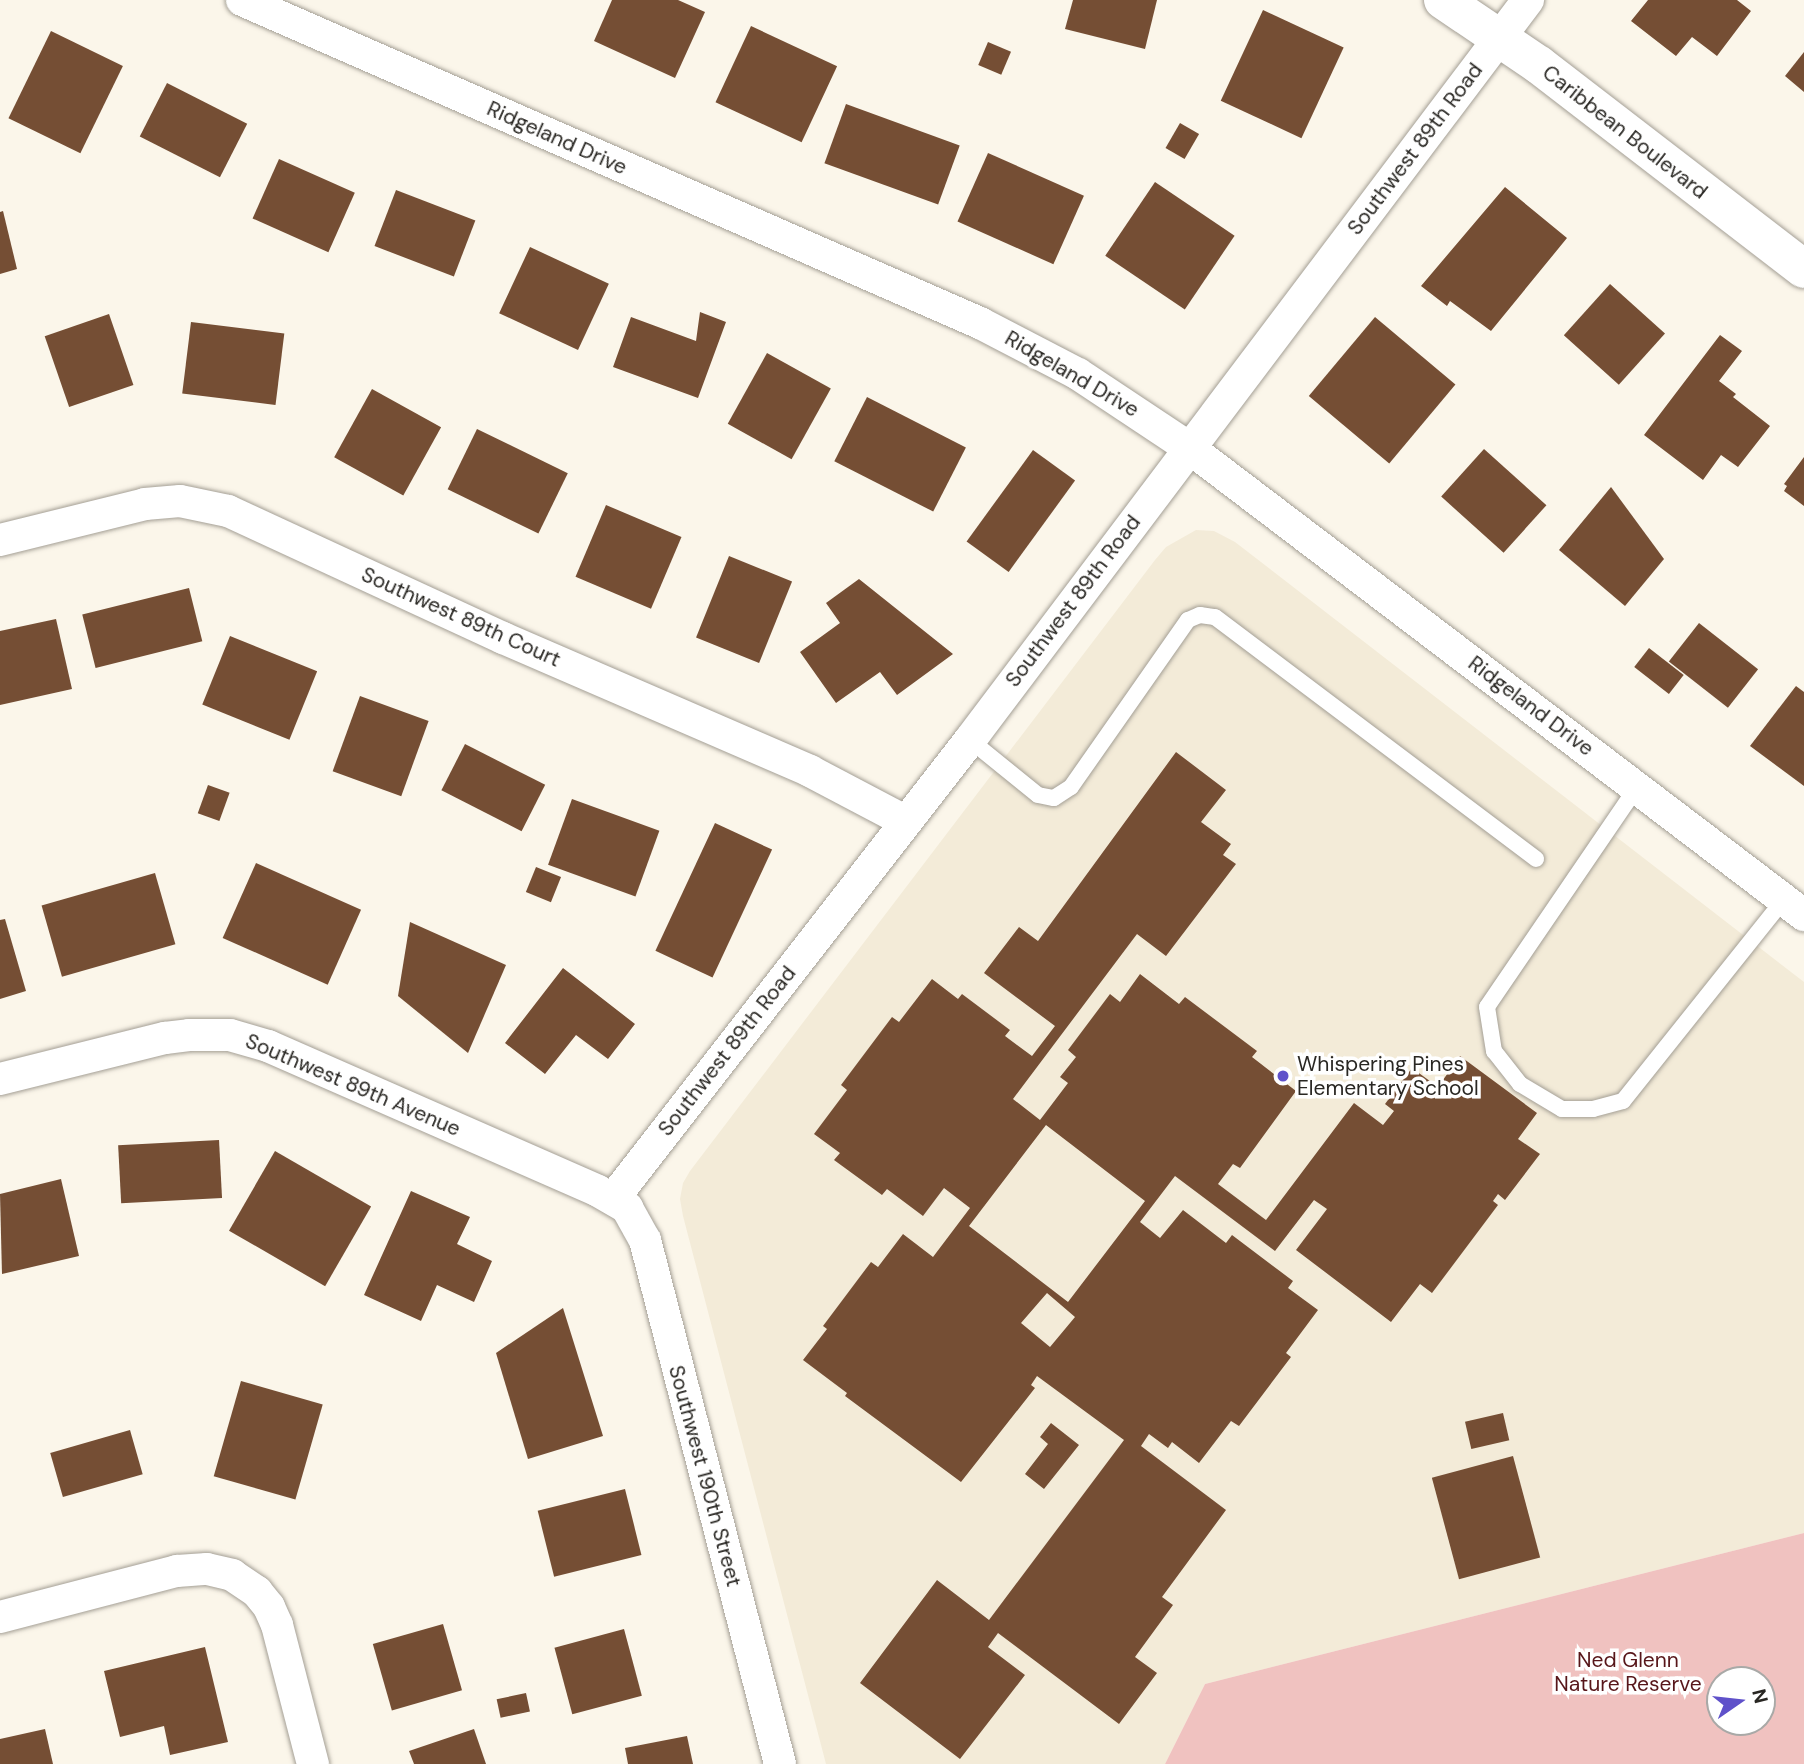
<!DOCTYPE html>
<html>
<head>
<meta charset="utf-8">
<style>
  body { margin:0 }
  #map { position:relative; width:1804px; height:1764px; overflow:hidden; background:#fbf6ea; font-family:"DM Sans",sans-serif }
  div>[style] { position:absolute }
  .built>* { inset:0; background:#f3ebd8 }
  .green>* { inset:0; background:#f0c2c0 }
  .building>* { inset:0; background:#754e34; transform-origin:0 0 }
  .roads { filter:drop-shadow(0 0 2px #a49f95) drop-shadow(0 0 2px #a49f95) }
  .service>* { height:16px; margin:-8px; padding:0 8px; transform-origin:8px; border-radius:8px; background:#fff }
  .minor>* { height:32px; margin:-16px; padding:0 16px; transform-origin:16px; border-radius:16px; background:#fff }
  .tertiary>* { height:38px; margin:-19px; padding:0 19px; transform-origin:19px; border-radius:19px; background:#fff }
  .dots>* { width:19px; height:19px; translate:-50% -50%; box-sizing:border-box; border:4px solid #fff; border-radius:50% }
  span { translate:-50% -50%; white-space:nowrap; text-align:center; line-height:1.15; -webkit-text-stroke:7px #fff; paint-order:stroke }
  .street-label { font-size:21px; color:#292723 }
  .poi-label { font-size:21px; color:#292723 }
  .left { translate:0 -50%; text-align:left }
  .park-label { font-size:21px; color:#57161a }
  .north { position:absolute; left:1706px; top:1666px; width:70px; height:70px; box-sizing:border-box; background:#fff; border:2px solid #a9a9a7; border-radius:50%; rotate:76deg; font-size:19px; font-weight:700; line-height:28px; text-align:center; color:#292723 }
  .north::after { content:''; display:block; margin:auto; width:24px; height:32px; background:#5f51ca; clip-path:polygon(50% 0,100% 100%,50% 72%,0 100%) }
</style>
</head>
<body>
<div id="map">
  <div class="built">
    <div style="clip-path:polygon(1196px 530px,1214px 531px,1235px 542px,1804px 982px,1804px 1533px,1205px 1684px,1165px 1764px,826px 1764px,683px 1216px,680px 1199px,683px 1183px,690px 1171px,1155px 560px,1166px 547px)"></div>
  </div>
  <div class="green">
    <div style="clip-path:polygon(evenodd,1804px 1533px,1804px 1764px,1165px 1764px,1205px 1684px,1804px 1533px,1720px 1680px,1762px 1680px,1762px 1722px,1720px 1722px,1720px 1680px)"></div>
  </div>
  <div class="building">
    <div style="clip-path:polygon(612px 0,678px 0,705px 12px,675px 78px,594px 41px)"></div>
    <div style="clip-path:polygon(1073px 0,1157px 0,1145px 49px,1065px 29px)"></div>
    <div style="clip-path:polygon(1648px 0,1737px 0,1751px 11px,1717px 56px,1692px 37px,1676px 56px,1631px 21px)"></div>
    <div style="left:1263px;top:10px;width:89px;height:100px;rotate:25deg"></div>
    <div style="left:751px;top:26px;width:95px;height:84px;rotate:25deg"></div>
    <div style="left:51px;top:31px;width:80px;height:97px;rotate:26deg"></div>
    <div style="left:988px;top:42px;width:25px;height:25px;rotate:23deg"></div>
    <div style="clip-path:polygon(1804px 52px,1804px 92px,1785px 76px)"></div>
    <div style="left:167px;top:83px;width:90px;height:60px;rotate:27deg"></div>
    <div style="left:846px;top:104px;width:121px;height:63px;rotate:20deg"></div>
    <div style="left:1180px;top:123px;width:22px;height:29px;rotate:30deg"></div>
    <div style="left:988px;top:153px;width:105px;height:75px;rotate:24deg"></div>
    <div style="left:279px;top:159px;width:83px;height:65px;rotate:24deg"></div>
    <div style="left:1155px;top:182px;width:96px;height:89px;rotate:34deg"></div>
    <div style="clip-path:polygon(1505px 187px,1567px 238px,1491px 331px,1450px 301px,1447px 306px,1421px 286px)"></div>
    <div style="left:396px;top:190px;width:85px;height:60px;rotate:21deg"></div>
    <div style="clip-path:polygon(3px 211px,17px 269px,0 274px,0 212px)"></div>
    <div style="left:530px;top:247px;width:87px;height:73px;rotate:25deg"></div>
    <div style="left:1610px;top:284px;width:74px;height:69px;rotate:42deg"></div>
    <div style="clip-path:polygon(700px 312px,726px 322px,698px 398px,613px 367px,631px 317px,696px 341px)"></div>
    <div style="left:109px;top:314px;width:75px;height:68px;rotate:71deg"></div>
    <div style="left:1375px;top:317px;width:105px;height:103px;rotate:40deg"></div>
    <div style="left:191px;top:322px;width:94px;height:72px;rotate:7deg"></div>
    <div style="clip-path:polygon(1720px 335px,1742px 351px,1719px 381px,1736px 394px,1733px 397px,1770px 426px,1738px 467px,1721px 455px,1703px 480px,1644px 435px)"></div>
    <div style="left:767px;top:353px;width:73px;height:81px;rotate:29deg"></div>
    <div style="left:372px;top:389px;width:79px;height:78px;rotate:29deg"></div>
    <div style="left:867px;top:397px;width:111px;height:72px;rotate:27deg"></div>
    <div style="left:477px;top:429px;width:101px;height:67px;rotate:26deg"></div>
    <div style="left:1484px;top:449px;width:84px;height:64px;rotate:42deg"></div>
    <div style="left:1033px;top:450px;width:52px;height:113px;rotate:36deg"></div>
    <div style="clip-path:polygon(1804px 457px,1804px 506px,1784px 491px,1787px 486px,1784px 484px)"></div>
    <div style="clip-path:polygon(1611px 487px,1664px 559px,1625px 606px,1559px 550px)"></div>
    <div style="left:606px;top:505px;width:82px;height:78px;rotate:23deg"></div>
    <div style="left:729px;top:556px;width:68px;height:88px;rotate:22deg"></div>
    <div style="clip-path:polygon(859px 579px,953px 654px,897px 695px,880px 672px,836px 703px,800px 652px,840px 623px,826px 603px)"></div>
    <div style="left:189px;top:588px;width:55px;height:110px;rotate:76deg"></div>
    <div style="clip-path:polygon(56px 619px,72px 689px,0 705px,0 631px)"></div>
    <div style="left:1699px;top:623px;width:75px;height:49px;rotate:38deg"></div>
    <div style="left:230px;top:636px;width:94px;height:74px;rotate:22deg"></div>
    <div style="left:1649px;top:648px;width:44px;height:24px;rotate:38deg"></div>
    <div style="clip-path:polygon(1796px 686px,1804px 692px,1804px 786px,1750px 746px)"></div>
    <div style="left:360px;top:696px;width:73px;height:80px;rotate:20deg"></div>
    <div style="left:465px;top:744px;width:90px;height:52px;rotate:27deg"></div>
    <div style="clip-path:polygon(evenodd,1176px 752px,1226px 790px,1201px 822px,1231px 844px,1223px 855px,1236px 864px,1166px 956px,1137px 934px,1013px 1099px,1040px 1120px,1068px 1083px,1060px 1077px,1076px 1057px,1068px 1050px,1110px 994px,1120px 1002px,1140px 974px,1179px 1004px,1185px 997px,1257px 1051px,1252px 1057px,1296px 1091px,1240px 1168px,1233px 1164px,1218px 1184px,1266px 1220px,1354px 1103px,1383px 1125px,1394px 1111px,1385px 1104px,1412px 1068px,1438px 1087px,1460px 1056px,1537px 1113px,1518px 1139px,1540px 1154px,1505px 1200px,1498px 1194px,1493px 1201px,1498px 1205px,1432px 1293px,1420px 1284px,1391px 1322px,1296px 1250px,1327px 1209px,1314px 1200px,1275px 1251px,1175px 1176px,1140px 1222px,1160px 1238px,1183px 1210px,1226px 1243px,1232px 1235px,1293px 1281px,1288px 1288px,1318px 1310px,1286px 1353px,1291px 1357px,1239px 1426px,1231px 1421px,1199px 1463px,1172px 1442px,1168px 1448px,1149px 1434px,1141px 1446px,1226px 1510px,1162px 1597px,1173px 1605px,1135px 1657px,1157px 1673px,1119px 1724px,998px 1633px,988px 1647px,1025px 1675px,960px 1759px,860px 1683px,937px 1580px,989px 1620px,1124px 1440px,1037px 1376px,1031px 1385px,1035px 1388px,961px 1482px,845px 1396px,847px 1393px,803px 1360px,827px 1329px,823px 1326px,871px 1262px,878px 1267px,903px 1234px,933px 1257px,970px 1208px,944px 1188px,923px 1216px,887px 1189px,882px 1195px,834px 1160px,840px 1153px,814px 1134px,847px 1090px,841px 1085px,892px 1017px,899px 1022px,932px 979px,958px 999px,962px 994px,1010px 1030px,1005px 1036px,1032px 1056px,1055px 1026px,984px 973px,1019px 927px,1038px 941px,1176px 752px,1046px 1125px,1145px 1201px,1068px 1302px,969px 1226px,1046px 1125px,1176px 752px,1047px 1293px,1075px 1317px,1050px 1347px,1021px 1323px,1047px 1293px)"></div>
    <div style="left:208px;top:785px;width:23px;height:30px;rotate:20deg"></div>
    <div style="left:572px;top:799px;width:93px;height:70px;rotate:20deg"></div>
    <div style="left:715px;top:823px;width:63px;height:141px;rotate:25deg"></div>
    <div style="left:256px;top:863px;width:115px;height:82px;rotate:24deg"></div>
    <div style="left:536px;top:867px;width:27px;height:27px;rotate:22deg"></div>
    <div style="left:155px;top:873px;width:74px;height:118px;rotate:74deg"></div>
    <div style="clip-path:polygon(5px 919px,26px 991px,0 999px,0 920px)"></div>
    <div style="clip-path:polygon(410px 922px,506px 965px,468px 1053px,398px 996px)"></div>
    <div style="clip-path:polygon(563px 968px,635px 1024px,608px 1059px,576px 1035px,545px 1074px,505px 1043px)"></div>
    <div style="left:219px;top:1140px;width:58px;height:101px;rotate:87deg"></div>
    <div style="left:275px;top:1151px;width:111px;height:92px;rotate:30deg"></div>
    <div style="clip-path:polygon(61px 1179px,79px 1256px,2px 1274px,0 1194px)"></div>
    <div style="clip-path:polygon(411px 1191px,470px 1217px,457px 1244px,492px 1261px,474px 1302px,437px 1285px,421px 1321px,364px 1295px)"></div>
    <div style="clip-path:polygon(563px 1308px,603px 1436px,528px 1459px,496px 1353px)"></div>
    <div style="left:241px;top:1381px;width:85px;height:99px;rotate:16deg"></div>
    <div style="left:1503px;top:1413px;width:28px;height:39px;rotate:77deg"></div>
    <div style="clip-path:polygon(1051px 1423px,1079px 1445px,1044px 1489px,1025px 1474px,1048px 1444px,1040px 1437px)"></div>
    <div style="left:130px;top:1430px;width:46px;height:83px;rotate:74deg"></div>
    <div style="left:1513px;top:1456px;width:105px;height:84px;rotate:75deg"></div>
    <div style="left:625px;top:1489px;width:68px;height:90px;rotate:76deg"></div>
    <div style="left:443px;top:1624px;width:69px;height:73px;rotate:74deg"></div>
    <div style="left:624px;top:1629px;width:69px;height:72px;rotate:75deg"></div>
    <div style="clip-path:polygon(205px 1647px,228px 1742px,170px 1755px,164px 1726px,120px 1737px,104px 1671px)"></div>
    <div style="left:526px;top:1693px;width:19px;height:30px;rotate:78deg"></div>
    <div style="clip-path:polygon(45px 1729px,53px 1764px,0 1764px,0 1739px)"></div>
    <div style="clip-path:polygon(474px 1729px,486px 1764px,414px 1764px,409px 1751px)"></div>
    <div style="clip-path:polygon(687px 1736px,693px 1764px,628px 1764px,625px 1748px)"></div>
  </div>
  <div class="roads">
    <div class="service">
      <div style="left:970px;top:740px;width:87px;rotate:39deg"></div>
      <div style="left:1038px;top:795px;width:16px;rotate:11deg"></div>
      <div style="left:1054px;top:798px;width:20px;rotate:-33deg"></div>
      <div style="left:1071px;top:787px;width:204px;rotate:-55deg"></div>
      <div style="left:1188px;top:620px;width:13px;rotate:-23deg"></div>
      <div style="left:1200px;top:615px;width:15px;rotate:8deg"></div>
      <div style="left:1215px;top:617px;width:402px;rotate:37deg"></div>
      <div style="left:1637px;top:787px;width:266px;rotate:124.3deg"></div>
      <div style="left:1487px;top:1007px;width:45px;rotate:81deg"></div>
      <div style="left:1494px;top:1051px;width:42px;rotate:51.8deg"></div>
      <div style="left:1520px;top:1084px;width:49px;rotate:30.8deg"></div>
      <div style="left:1562px;top:1109px;width:31px"></div>
      <div style="left:1593px;top:1109px;width:31px;rotate:-15deg"></div>
      <div style="left:1623px;top:1101px;width:258px;rotate:-51.4deg"></div>
    </div>
    <div class="minor">
      <div style="left:242px;top:0;width:806px;rotate:23.64deg"></div>
      <div style="left:980px;top:323px;width:110px;rotate:27.5deg"></div>
      <div style="left:1078px;top:374px;width:132px;rotate:33.6deg"></div>
      <div style="left:1188px;top:447px;width:774px;rotate:37.23deg"></div>
      <div style="left:0;top:540px;width:149px;rotate:-13.9deg"></div>
      <div style="left:145px;top:504px;width:35px;rotate:-5deg"></div>
      <div style="left:180px;top:501px;width:49px;rotate:11.8deg"></div>
      <div style="left:228px;top:511px;width:303px;rotate:24.8deg"></div>
      <div style="left:503px;top:638px;width:335px;rotate:23.4deg"></div>
      <div style="left:810px;top:771px;width:107px;rotate:27.8deg"></div>
      <div style="left:0;top:1079px;width:170px;rotate:-14deg"></div>
      <div style="left:165px;top:1038px;width:24px;rotate:-7deg"></div>
      <div style="left:189px;top:1035px;width:41px"></div>
      <div style="left:230px;top:1035px;width:40px;rotate:16deg"></div>
      <div style="left:268px;top:1046px;width:360px;rotate:23.7deg"></div>
      <div style="left:598px;top:1191px;width:34px;rotate:30deg"></div>
      <div style="left:627px;top:1208px;width:37px;rotate:61deg"></div>
      <div style="left:645px;top:1240px;width:541px;rotate:75.55deg"></div>
      <div style="left:613px;top:1199px;width:581px;rotate:-52.13deg"></div>
      <div style="left:970px;top:740px;width:927px;rotate:-52.98deg"></div>
      <div style="left:0;top:1617px;width:183px;rotate:-14.6deg"></div>
      <div style="left:177px;top:1571px;width:30px;rotate:-4deg"></div>
      <div style="left:207px;top:1569px;width:26px;rotate:13deg"></div>
      <div style="left:232px;top:1575px;width:30px;rotate:34deg"></div>
      <div style="left:257px;top:1592px;width:19px;rotate:51deg"></div>
      <div style="left:269px;top:1607px;width:20px;rotate:66deg"></div>
      <div style="left:277px;top:1625px;width:144px;rotate:75.5deg"></div>
    </div>
    <div class="tertiary">
      <div style="left:1443px;top:0;width:116px;rotate:34.1deg"></div>
      <div style="left:1539px;top:65px;width:334px;rotate:37.6deg"></div>
    </div>
  </div>
  <div class="dots">
    <div style="left:1283px;top:1076px;background:#5f51ca"></div>
  </div>
  <div class="street-label">
    <span style="left:1625px;top:132px;rotate:38deg">Caribbean Boulevard</span>
    <span style="left:557px;top:138px;rotate:24deg">Ridgeland Drive</span>
    <span style="left:1415px;top:149px;rotate:-53deg">Southwest 89th Road</span>
    <span style="left:1072px;top:374px;rotate:30deg">Ridgeland Drive</span>
    <span style="left:1073px;top:601px;rotate:-53deg">Southwest 89th Road</span>
    <span style="left:461px;top:617px;rotate:24deg">Southwest 89th Court</span>
    <span style="left:1531px;top:706px;rotate:37deg">Ridgeland Drive</span>
    <span style="left:727px;top:1051px;rotate:-52deg">Southwest 89th Road</span>
    <span style="left:353px;top:1085px;rotate:23deg">Southwest 89th Avenue</span>
    <span style="left:705px;top:1476px;rotate:75deg">Southwest 190th Street</span>
  </div>
  <div class="poi-label">
    <span class="left" style="left:1297px;top:1076px">Whispering Pines<br>Elementary School</span>
  </div>
  <div class="park-label">
    <span style="left:1628px;top:1672px">Ned Glenn<br>Nature Reserve</span>
  </div>
  <div class="north">N</div>
</div>
</body>
</html>
